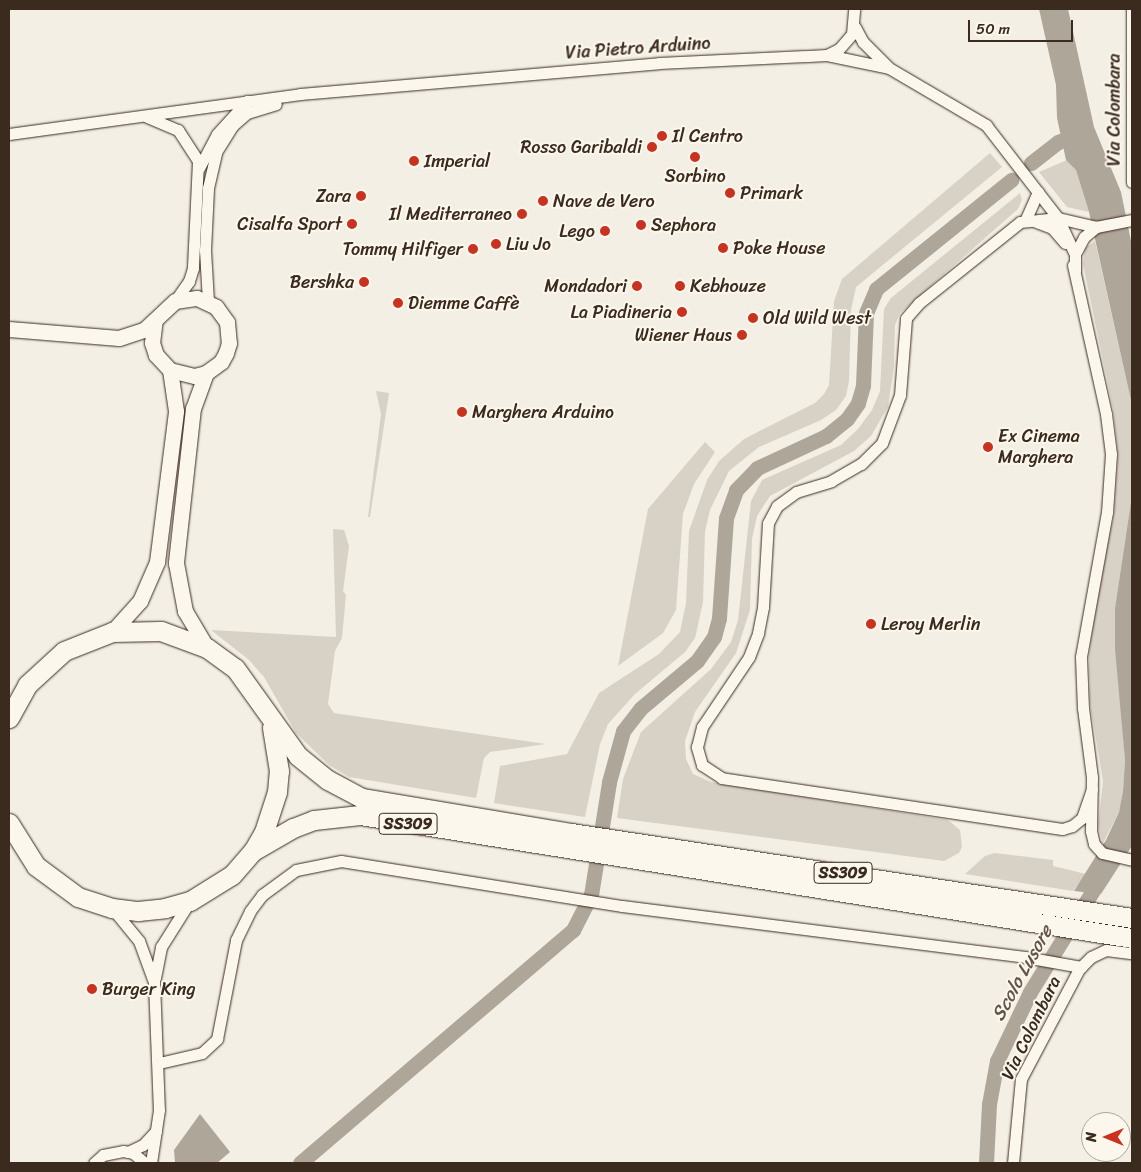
<!DOCTYPE html>
<html>
<head>
<meta charset="utf-8">
<style>
  body { margin:0 }
  #map { position:relative; width:1141px; height:1172px; overflow:hidden; background:#f3efe4; font-family:Sriracha,sans-serif }
  div>[style] { position:absolute }
  .green>* { inset:0; background:#d8d1c6 }
  .water>* { inset:0; background:#afa69a }
  .canal>* { height:15px; margin:-7.5px; padding:0 7.5px; transform-origin:7.5px; border-radius:7.5px; background:#afa69a }
  .roads { filter:drop-shadow(0 0 1px #3b2a1e) drop-shadow(0 0 1px #3b2a1e) }
  .minor>* { height:11px; margin:-5.5px; padding:0 5.5px; transform-origin:5.5px; border-radius:5.5px; background:#fbf7ec }
  .tertiary>* { height:15px; margin:-7.5px; padding:0 7.5px; transform-origin:7.5px; border-radius:7.5px; background:#fbf7ec }
  .primary>* { height:19px; margin:-9.5px; padding:0 9.5px; transform-origin:9.5px; border-radius:9.5px; background:#fbf7ec }
  .dots>* { width:14px; height:14px; translate:-50% -50%; box-sizing:border-box; border:2px solid #fbf7ec; border-radius:50% }
  span { translate:-50% -50%; white-space:nowrap; text-align:center; line-height:1.15; -webkit-text-stroke:4px #fbf7ec; paint-order:stroke }
  .shield-label span { padding:1px 4px; background:#fbf7ec; border:1px solid; border-radius:4px; -webkit-text-stroke-width:0 }
  .shield-label { font-size:16px; color:#3b2a1e; font-weight:700 }
  .street-label { font-size:18px; color:#3b2a1e }
  .poi-label { font-size:18px; color:#3b2a1e }
  .left { translate:0 -50%; text-align:left }
  .right { translate:-100% -50%; text-align:right }
  .water-label { font-size:19px; color:#645549; font-style:italic }
  .frame { position:absolute; inset:0; border:10px solid #3b2a1e; pointer-events:none }
  .north { position:absolute; left:1081px; top:1112px; width:50px; height:50px; box-sizing:border-box; background:#fbf7ec; border:1px solid #aea59a; border-radius:50%; rotate:270deg; font-size:14px; font-weight:700; line-height:20px; text-align:center; color:#3b2a1e }
  .north::after { content:''; display:block; margin:auto; width:18px; height:22px; background:#c8321e; clip-path:polygon(50% 0,100% 100%,50% 72%,0 100%) }
  .scale { position:absolute; left:968px; top:20px; width:105px; height:22px; box-sizing:border-box; border:2px solid #3b2a1e; border-top:0; padding-left:6px; font-size:15px; line-height:18px; white-space:nowrap; color:#3b2a1e; -webkit-text-stroke:4px #fbf7ec; paint-order:stroke }
</style>
</head>
<body>
<div id="map">
  <div class="green">
    <div style="clip-path:polygon(990px 153px,1002px 167px,856px 287px,851px 310px,849px 381px,846px 396px,836px 410px,821px 420px,759px 447px,729px 471px,710px 510px,705px 532px,703px 602px,695px 638px,685px 652px,635px 694px,608px 724px,600px 744px,585px 817px,494px 803px,500px 766px,567px 754px,599px 693px,659px 654px,680px 632px,686px 603px,689px 531px,707px 480px,719px 461px,744px 439px,815px 403px,824px 394px,829px 385px,834px 301px,842px 279px)"></div>
    <div style="clip-path:polygon(1067px 160px,1076px 170px,1089px 212px,1067px 207px,1039px 172px)"></div>
    <div style="clip-path:polygon(1020px 193px,1022px 200px,1018px 209px,900px 313px,895px 325px,894px 367px,888px 407px,871px 436px,854px 451px,770px 496px,757px 516px,752px 539px,750px 610px,736px 653px,695px 712px,685px 741px,686px 759px,693px 774px,711px 782px,948px 820px,960px 830px,962px 847px,959px 853px,944px 861px,617px 818px,623px 779px,641px 732px,711px 669px,731px 642px,738px 620px,751px 501px,762px 480px,841px 445px,858px 429px,872px 410px,880px 391px,884px 309px,891px 298px)"></div>
    <div style="clip-path:polygon(1095px 241px,1132px 405px,1132px 495px,1115px 608px,1125px 760px,1123px 791px,1119px 812px,1103px 843px,1098px 827px,1103px 781px,1090px 704px,1089px 656px,1097px 593px,1114px 514px,1118px 455px,1113px 409px,1083px 264px,1085px 248px)"></div>
    <div style="clip-path:polygon(376px 391px,389px 393px,370px 517px,368px 517px,381px 414px)"></div>
    <div style="clip-path:polygon(705px 442px,715px 452px,694px 484px,683px 514px,676px 610px,663px 633px,618px 666px,648px 509px)"></div>
    <div style="clip-path:polygon(333px 529px,344px 530px,349px 546px,343px 591px,346px 595px,342px 638px,335px 651px,328px 704px,334px 713px,546px 744px,490px 752px,484px 758px,476px 798px,349px 777px,329px 765px,296px 733px,264px 677px,249px 660px,211px 630px,336px 637px)"></div>
    <div style="clip-path:polygon(994px 853px,1053px 860px,1053px 866px,1086px 874px,1073px 891px,965px 874px,985px 856px)"></div>
  </div>
  <div class="water">
    <div style="clip-path:polygon(1039px 9px,1068px 9px,1094px 127px,1121px 192px,1132px 246px,1132px 405px,1089px 212px,1076px 170px,1066px 160px,1057px 118px,1056px 85px)"></div>
    <div style="clip-path:polygon(1132px 495px,1132px 846px,1101px 894px,1074px 891px,1106px 840px,1119px 812px,1123px 791px,1125px 760px,1115px 649px,1115px 608px)"></div>
    <div style="clip-path:polygon(200px 1114px,230px 1152px,217px 1163px,175px 1163px,174px 1150px)"></div>
  </div>
  <div class="canal">
    <div style="left:1031px;top:163px;width:34px;rotate:-38deg"></div>
    <div style="left:1058px;top:142px;width:24px;rotate:-22deg"></div>
    <div style="left:300px;top:1163px;width:359px;rotate:-40.5deg"></div>
    <div style="left:573px;top:930px;width:39px;rotate:-63deg"></div>
    <div style="left:591px;top:895px;width:114px;rotate:-80.9deg"></div>
    <div style="left:609px;top:782px;width:53px;rotate:-74.6deg"></div>
    <div style="left:623px;top:731px;width:29px;rotate:-52deg"></div>
    <div style="left:641px;top:708px;width:73px;rotate:-40deg"></div>
    <div style="left:697px;top:661px;width:29px;rotate:-55deg"></div>
    <div style="left:714px;top:637px;width:20px;rotate:-75deg"></div>
    <div style="left:719px;top:618px;width:100px;rotate:-86deg"></div>
    <div style="left:726px;top:518px;width:30px;rotate:-70deg"></div>
    <div style="left:736px;top:490px;width:30px;rotate:-46deg"></div>
    <div style="left:757px;top:468px;width:76px;rotate:-24.9deg"></div>
    <div style="left:826px;top:436px;width:27px;rotate:-39deg"></div>
    <div style="left:847px;top:419px;width:19px;rotate:-55deg"></div>
    <div style="left:858px;top:403px;width:19px;rotate:-74deg"></div>
    <div style="left:863px;top:385px;width:72px;rotate:-87.6deg"></div>
    <div style="left:866px;top:313px;width:26px;rotate:-67deg"></div>
    <div style="left:876px;top:289px;width:174px;rotate:-38.9deg"></div>
    <div style="left:986px;top:1163px;width:59px;rotate:-87.1deg"></div>
    <div style="left:989px;top:1104px;width:44px;rotate:-79.5deg"></div>
    <div style="left:997px;top:1061px;width:76px;rotate:-64.4deg"></div>
    <div style="left:1030px;top:992px;width:137px;rotate:-58.2deg"></div>
  </div>
  <div class="roads">
    <div class="minor">
      <div style="left:1132px;top:9px;width:173px;rotate:90deg"></div>
      <div style="left:855px;top:27px;width:17px;rotate:62deg"></div>
      <div style="left:863px;top:42px;width:35px;rotate:45deg"></div>
      <div style="left:827px;top:55px;width:13px;rotate:-27deg"></div>
      <div style="left:839px;top:49px;width:20px;rotate:-49deg"></div>
      <div style="left:852px;top:34px;width:25px;rotate:-85deg"></div>
      <div style="left:147px;top:117px;width:34px;rotate:23deg"></div>
      <div style="left:178px;top:130px;width:37px;rotate:57deg"></div>
      <div style="left:198px;top:161px;width:107px;rotate:92.7deg"></div>
      <div style="left:193px;top:268px;width:14px;rotate:107deg"></div>
      <div style="left:189px;top:281px;width:24px;rotate:125deg"></div>
      <div style="left:9px;top:134px;width:294px;rotate:-7.8deg"></div>
      <div style="left:300px;top:94px;width:360px;rotate:-4.9deg"></div>
      <div style="left:659px;top:63px;width:168px;rotate:-2.7deg"></div>
      <div style="left:827px;top:55px;width:63px;rotate:11.8deg"></div>
      <div style="left:889px;top:68px;width:113px;rotate:30.4deg"></div>
      <div style="left:986px;top:125px;width:118px;rotate:52.3deg"></div>
      <div style="left:1058px;top:218px;width:40px;rotate:65deg"></div>
      <div style="left:1075px;top:254px;width:17px;rotate:90deg"></div>
      <div style="left:199px;top:168px;width:38px;rotate:-62deg"></div>
      <div style="left:217px;top:134px;width:45px;rotate:-47.7deg"></div>
      <div style="left:1025px;top:221px;width:32px;rotate:-66deg"></div>
      <div style="left:1034px;top:221px;width:19px;rotate:21deg"></div>
      <div style="left:1052px;top:228px;width:20px;rotate:49deg"></div>
      <div style="left:1075px;top:254px;width:19px;rotate:-62deg"></div>
      <div style="left:1084px;top:237px;width:16px;rotate:-40deg"></div>
      <div style="left:1096px;top:227px;width:37px;rotate:-11deg"></div>
      <div style="left:1073px;top:265px;width:153px;rotate:77.5deg"></div>
      <div style="left:1106px;top:414px;width:40px;rotate:82.9deg"></div>
      <div style="left:1111px;top:454px;width:58px;rotate:93.9deg"></div>
      <div style="left:1107px;top:512px;width:147px;rotate:100.2deg"></div>
      <div style="left:1081px;top:657px;width:51px;rotate:87.8deg"></div>
      <div style="left:1083px;top:708px;width:70px;rotate:82.6deg"></div>
      <div style="left:1092px;top:777px;width:54px;rotate:91.1deg"></div>
      <div style="left:1091px;top:831px;width:13px;rotate:77deg"></div>
      <div style="left:1094px;top:844px;width:12px;rotate:48deg"></div>
      <div style="left:1102px;top:853px;width:31px;rotate:13deg"></div>
      <div style="left:208px;top:301px;width:51px;rotate:-93.4deg"></div>
      <div style="left:205px;top:250px;width:62px;rotate:-87.2deg"></div>
      <div style="left:208px;top:188px;width:37px;rotate:-77deg"></div>
      <div style="left:216px;top:152px;width:31px;rotate:-58deg"></div>
      <div style="left:232px;top:126px;width:20px;rotate:-41deg"></div>
      <div style="left:247px;top:113px;width:30px;rotate:-17deg"></div>
      <div style="left:1092px;top:789px;width:31px;rotate:109deg"></div>
      <div style="left:1082px;top:818px;width:13px;rotate:141deg"></div>
      <div style="left:1072px;top:826px;width:10px;rotate:163deg"></div>
      <div style="left:1062px;top:829px;width:344px;rotate:-171.5deg"></div>
      <div style="left:722px;top:778px;width:24px;rotate:-147deg"></div>
      <div style="left:702px;top:765px;width:19px;rotate:-106deg"></div>
      <div style="left:697px;top:747px;width:21px;rotate:-76deg"></div>
      <div style="left:702px;top:727px;width:84px;rotate:-56.1deg"></div>
      <div style="left:749px;top:657px;width:26px;rotate:-69deg"></div>
      <div style="left:758px;top:633px;width:26px;rotate:-79deg"></div>
      <div style="left:763px;top:607px;width:84px;rotate:-86.6deg"></div>
      <div style="left:768px;top:523px;width:19px;rotate:-62deg"></div>
      <div style="left:777px;top:506px;width:24px;rotate:-36deg"></div>
      <div style="left:796px;top:492px;width:37px;rotate:-17deg"></div>
      <div style="left:831px;top:481px;width:34px;rotate:-30deg"></div>
      <div style="left:861px;top:464px;width:30px;rotate:-45deg"></div>
      <div style="left:882px;top:443px;width:51px;rotate:-69.4deg"></div>
      <div style="left:900px;top:395px;width:77px;rotate:-85.5deg"></div>
      <div style="left:906px;top:318px;width:20px;rotate:-49deg"></div>
      <div style="left:919px;top:303px;width:129px;rotate:-38.7deg"></div>
      <div style="left:1020px;top:222px;width:38px;rotate:-6deg"></div>
      <div style="left:1058px;top:218px;width:39px;rotate:13deg"></div>
      <div style="left:112px;top:908px;width:43px;rotate:50.7deg"></div>
      <div style="left:139px;top:941px;width:44px;rotate:69.9deg"></div>
      <div style="left:154px;top:982px;width:128px;rotate:87.8deg"></div>
      <div style="left:159px;top:1110px;width:54px;rotate:98.6deg"></div>
      <div style="left:155px;top:978px;width:32px;rotate:-79deg"></div>
      <div style="left:161px;top:947px;width:54px;rotate:-57.8deg"></div>
      <div style="left:159px;top:1063px;width:44px;rotate:-13.1deg"></div>
      <div style="left:202px;top:1053px;width:21px;rotate:-43deg"></div>
      <div style="left:217px;top:1039px;width:101px;rotate:-79.1deg"></div>
      <div style="left:236px;top:940px;width:32px;rotate:-64deg"></div>
      <div style="left:250px;top:911px;width:20px;rotate:-53deg"></div>
      <div style="left:262px;top:895px;width:42px;rotate:-36.3deg"></div>
      <div style="left:296px;top:870px;width:46px;rotate:-11.3deg"></div>
      <div style="left:341px;top:861px;width:285px;rotate:9.1deg"></div>
      <div style="left:622px;top:906px;width:406px;rotate:7.2deg"></div>
      <div style="left:1025px;top:957px;width:57px;rotate:10.1deg"></div>
      <div style="left:128px;top:1152px;width:17px;rotate:-25deg"></div>
      <div style="left:143px;top:1145px;width:19px;rotate:-47deg"></div>
      <div style="left:94px;top:1163px;width:12px;rotate:-42deg"></div>
      <div style="left:103px;top:1155px;width:20px;rotate:-11deg"></div>
      <div style="left:123px;top:1151px;width:10px;rotate:11deg"></div>
      <div style="left:133px;top:1153px;width:16px;rotate:40deg"></div>
      <div style="left:1013px;top:1163px;width:84px;rotate:-84.6deg"></div>
      <div style="left:1021px;top:1079px;width:124px;rotate:-62.2deg"></div>
      <div style="left:1079px;top:969px;width:17px;rotate:-45deg"></div>
      <div style="left:1091px;top:957px;width:17px;rotate:-25deg"></div>
      <div style="left:1106px;top:950px;width:26px;rotate:7deg"></div>
    </div>
    <div class="tertiary">
      <div style="left:9px;top:329px;width:110px;rotate:4.7deg"></div>
      <div style="left:119px;top:338px;width:26px;rotate:-18deg"></div>
      <div style="left:144px;top:330px;width:42px;rotate:-43.1deg"></div>
      <div style="left:175px;top:301px;width:22px;rotate:-8deg"></div>
      <div style="left:197px;top:298px;width:21px;rotate:25deg"></div>
      <div style="left:216px;top:307px;width:19px;rotate:54deg"></div>
      <div style="left:227px;top:322px;width:21px;rotate:85deg"></div>
      <div style="left:229px;top:343px;width:10px;rotate:107deg"></div>
      <div style="left:226px;top:353px;width:10px;rotate:119deg"></div>
      <div style="left:221px;top:362px;width:19px;rotate:144deg"></div>
      <div style="left:206px;top:373px;width:12px;rotate:166deg"></div>
      <div style="left:194px;top:376px;width:25px;rotate:-166deg"></div>
      <div style="left:170px;top:370px;width:21px;rotate:-133deg"></div>
      <div style="left:156px;top:355px;width:13px;rotate:-108deg"></div>
      <div style="left:152px;top:343px;width:23px;rotate:-83deg"></div>
      <div style="left:206px;top:373px;width:37px;rotate:110deg"></div>
      <div style="left:193px;top:408px;width:156px;rotate:96.3deg"></div>
      <div style="left:176px;top:563px;width:49px;rotate:79.4deg"></div>
      <div style="left:185px;top:611px;width:43px;rotate:59.3deg"></div>
      <div style="left:112px;top:632px;width:42px;rotate:-47.9deg"></div>
      <div style="left:140px;top:601px;width:43px;rotate:-66.4deg"></div>
      <div style="left:157px;top:562px;width:152px;rotate:-82.8deg"></div>
      <div style="left:176px;top:411px;width:41px;rotate:-98.3deg"></div>
    </div>
    <div class="primary">
      <div style="left:9px;top:718px;width:38px;rotate:-61deg"></div>
      <div style="left:27px;top:685px;width:50px;rotate:-42.6deg"></div>
      <div style="left:64px;top:651px;width:52px;rotate:-21.6deg"></div>
      <div style="left:112px;top:632px;width:49px;rotate:-1.2deg"></div>
      <div style="left:161px;top:631px;width:49px;rotate:20.3deg"></div>
      <div style="left:207px;top:648px;width:34px;rotate:36deg"></div>
      <div style="left:235px;top:668px;width:108px;rotate:54.4deg"></div>
      <div style="left:298px;top:756px;width:38px;rotate:39deg"></div>
      <div style="left:328px;top:780px;width:38px;rotate:28deg"></div>
      <div style="left:362px;top:798px;width:212px;rotate:9.5deg"></div>
      <div style="left:571px;top:833px;width:567px;rotate:8.62deg"></div>
      <div style="left:9px;top:823px;width:51px;rotate:57.9deg"></div>
      <div style="left:36px;top:866px;width:52px;rotate:36.4deg"></div>
      <div style="left:78px;top:897px;width:36px;rotate:18deg"></div>
      <div style="left:112px;top:908px;width:26px;rotate:7deg"></div>
      <div style="left:138px;top:911px;width:27px;rotate:-6deg"></div>
      <div style="left:165px;top:908px;width:26px;rotate:-16deg"></div>
      <div style="left:190px;top:901px;width:49px;rotate:-31.8deg"></div>
      <div style="left:232px;top:875px;width:32px;rotate:-49deg"></div>
      <div style="left:253px;top:851px;width:22px;rotate:-60deg"></div>
      <div style="left:264px;top:832px;width:42px;rotate:-72deg"></div>
      <div style="left:277px;top:792px;width:21px;rotate:-85deg"></div>
      <div style="left:279px;top:771px;width:44px;rotate:-99.2deg"></div>
      <div style="left:253px;top:851px;width:46px;rotate:-29.9deg"></div>
      <div style="left:293px;top:828px;width:22px;rotate:-21deg"></div>
      <div style="left:314px;top:820px;width:46px;rotate:-6.2deg"></div>
      <div style="left:360px;top:815px;width:782px;rotate:9.05deg"></div>
    </div>
  </div>
  <div class="dots">
    <div style="left:662px;top:136px;background:#c8321e"></div>
    <div style="left:652px;top:147px;background:#c8321e"></div>
    <div style="left:695px;top:157px;background:#c8321e"></div>
    <div style="left:414px;top:161px;background:#c8321e"></div>
    <div style="left:730px;top:193px;background:#c8321e"></div>
    <div style="left:361px;top:196px;background:#c8321e"></div>
    <div style="left:543px;top:201px;background:#c8321e"></div>
    <div style="left:522px;top:214px;background:#c8321e"></div>
    <div style="left:352px;top:224px;background:#c8321e"></div>
    <div style="left:641px;top:225px;background:#c8321e"></div>
    <div style="left:605px;top:231px;background:#c8321e"></div>
    <div style="left:496px;top:244px;background:#c8321e"></div>
    <div style="left:723px;top:248px;background:#c8321e"></div>
    <div style="left:473px;top:249px;background:#c8321e"></div>
    <div style="left:364px;top:282px;background:#c8321e"></div>
    <div style="left:637px;top:286px;background:#c8321e"></div>
    <div style="left:680px;top:286px;background:#c8321e"></div>
    <div style="left:398px;top:303px;background:#c8321e"></div>
    <div style="left:682px;top:312px;background:#c8321e"></div>
    <div style="left:753px;top:318px;background:#c8321e"></div>
    <div style="left:742px;top:335px;background:#c8321e"></div>
    <div style="left:462px;top:412px;background:#c8321e"></div>
    <div style="left:988px;top:447px;background:#c8321e"></div>
    <div style="left:871px;top:624px;background:#c8321e"></div>
    <div style="left:92px;top:989px;background:#c8321e"></div>
  </div>
  <div class="shield-label">
    <span style="left:408px;top:824px">SS309</span>
    <span style="left:843px;top:873px">SS309</span>
  </div>
  <div class="street-label">
    <span style="left:638px;top:48px;rotate:-4deg">Via Pietro Arduino</span>
    <span style="left:1114px;top:110px;rotate:-90deg">Via Colombara</span>
    <span style="left:1031px;top:1028px;rotate:-64deg">Via Colombara</span>
  </div>
  <div class="poi-label">
    <span class="left" style="left:672px;top:136px">Il Centro</span>
    <span class="right" style="left:642px;top:147px">Rosso Garibaldi</span>
    <span class="left" style="left:424px;top:161px">Imperial</span>
    <span style="left:695px;top:176px">Sorbino</span>
    <span class="left" style="left:740px;top:193px">Primark</span>
    <span class="right" style="left:351px;top:196px">Zara</span>
    <span class="left" style="left:553px;top:201px">Nave de Vero</span>
    <span class="right" style="left:512px;top:214px">Il Mediterraneo</span>
    <span class="right" style="left:342px;top:224px">Cisalfa Sport</span>
    <span class="left" style="left:651px;top:225px">Sephora</span>
    <span class="right" style="left:595px;top:231px">Lego</span>
    <span class="left" style="left:506px;top:244px">Liu Jo</span>
    <span class="left" style="left:733px;top:248px">Poke House</span>
    <span class="right" style="left:463px;top:249px">Tommy Hilfiger</span>
    <span class="right" style="left:354px;top:282px">Bershka</span>
    <span class="right" style="left:627px;top:286px">Mondadori</span>
    <span class="left" style="left:690px;top:286px">Kebhouze</span>
    <span class="left" style="left:408px;top:303px">Diemme Caffè</span>
    <span class="right" style="left:672px;top:312px">La Piadineria</span>
    <span class="left" style="left:763px;top:318px">Old Wild West</span>
    <span class="right" style="left:732px;top:335px">Wiener Haus</span>
    <span class="left" style="left:472px;top:412px">Marghera Arduino</span>
    <span class="left" style="left:998px;top:447px">Ex Cinema<br>Marghera</span>
    <span class="left" style="left:881px;top:624px">Leroy Merlin</span>
    <span class="left" style="left:102px;top:989px">Burger King</span>
  </div>
  <div class="water-label">
    <span style="left:1022px;top:973px;rotate:-61deg">Scolo Lusore</span>
  </div>
  <div class="frame"></div>
  <div class="north">N</div>
  <div class="scale">50 m</div>
</div>
</body>
</html>
